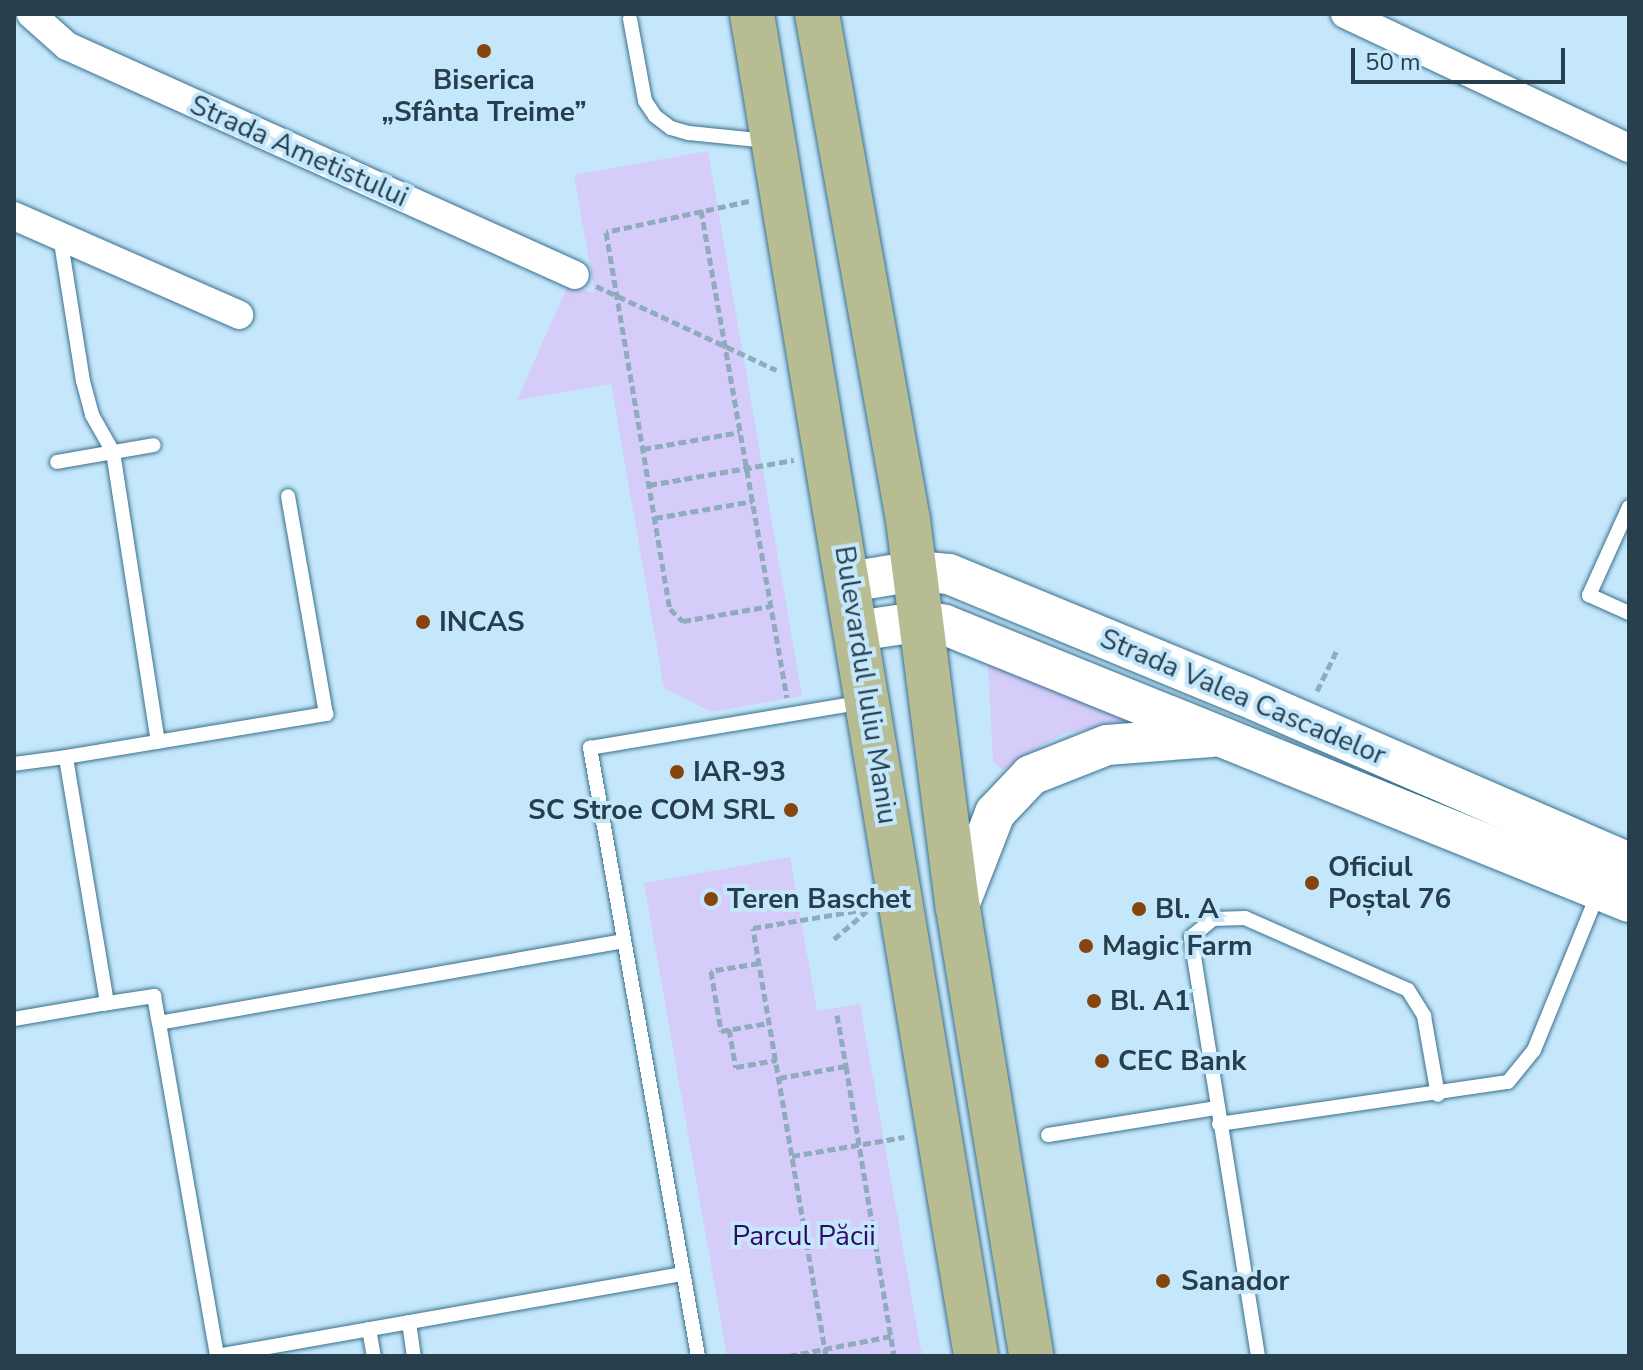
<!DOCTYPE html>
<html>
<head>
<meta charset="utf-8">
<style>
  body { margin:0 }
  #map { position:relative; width:1643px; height:1370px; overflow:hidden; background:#c5e7fb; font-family:"Nunito Sans",sans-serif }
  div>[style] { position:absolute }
  .green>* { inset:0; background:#d5ccf9 }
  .path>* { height:5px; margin-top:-2.5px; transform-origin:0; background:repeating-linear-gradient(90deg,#8eacbe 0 8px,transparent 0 12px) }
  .roads { filter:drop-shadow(0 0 2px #39708e) drop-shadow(0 0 2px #39708e) }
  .service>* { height:14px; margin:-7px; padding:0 7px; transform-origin:7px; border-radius:7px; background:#fff }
  .minor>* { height:28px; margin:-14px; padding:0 14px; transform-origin:14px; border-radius:14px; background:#fff }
  .secondary>* { height:40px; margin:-20px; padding:0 20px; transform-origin:20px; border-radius:20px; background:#fff }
  .primary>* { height:44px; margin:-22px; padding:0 22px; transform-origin:22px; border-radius:22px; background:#b8bc92 }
  .dots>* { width:22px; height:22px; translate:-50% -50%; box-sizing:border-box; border:4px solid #c5e7fb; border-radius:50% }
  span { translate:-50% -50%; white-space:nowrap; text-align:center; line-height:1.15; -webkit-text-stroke:8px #c5e7fb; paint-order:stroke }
  .poi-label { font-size:28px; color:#273e4c; font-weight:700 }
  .left { translate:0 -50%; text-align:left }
  .right { translate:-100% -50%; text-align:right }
  .street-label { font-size:28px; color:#273e4c }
  .park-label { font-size:28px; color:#320967 }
  .frame { position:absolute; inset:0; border:16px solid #273e4c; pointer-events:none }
  .scale { position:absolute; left:1351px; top:48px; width:214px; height:36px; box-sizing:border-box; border:4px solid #273e4c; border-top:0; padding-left:10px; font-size:24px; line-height:28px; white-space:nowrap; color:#273e4c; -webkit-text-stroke:6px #c5e7fb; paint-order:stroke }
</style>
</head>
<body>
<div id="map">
  <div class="green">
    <div style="clip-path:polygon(708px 151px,802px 696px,711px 712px,664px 688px,611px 384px,517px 400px,569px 283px,595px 294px,574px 175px)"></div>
    <div style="clip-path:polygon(988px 664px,993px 664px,1128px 721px,1062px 734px,1002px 770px,993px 762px)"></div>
    <div style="clip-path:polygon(790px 857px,817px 1011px,860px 1004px,922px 1356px,727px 1356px,644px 883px)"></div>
  </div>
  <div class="path">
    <div style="left:749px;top:201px;width:146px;rotate:167.8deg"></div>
    <div style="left:606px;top:232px;width:382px;rotate:80.4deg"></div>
    <div style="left:670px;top:609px;width:18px;rotate:43deg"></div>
    <div style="left:683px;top:621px;width:89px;rotate:-9.7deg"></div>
    <div style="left:701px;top:210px;width:495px;rotate:80deg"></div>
    <div style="left:596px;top:286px;width:199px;rotate:25deg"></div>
    <div style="left:643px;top:449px;width:98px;rotate:-9.9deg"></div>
    <div style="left:649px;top:485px;width:147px;rotate:-9.8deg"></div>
    <div style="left:655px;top:518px;width:99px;rotate:-9.8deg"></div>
    <div style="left:1317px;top:691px;width:48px;rotate:-64deg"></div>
    <div style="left:834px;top:939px;width:43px;rotate:-40.3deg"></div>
    <div style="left:759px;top:963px;width:49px;rotate:170.5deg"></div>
    <div style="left:711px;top:971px;width:61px;rotate:80.5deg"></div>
    <div style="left:721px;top:1031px;width:49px;rotate:-9.5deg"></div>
    <div style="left:837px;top:1015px;width:52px;rotate:80deg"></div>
    <div style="left:729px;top:1029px;width:39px;rotate:80deg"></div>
    <div style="left:736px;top:1067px;width:41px;rotate:-9.9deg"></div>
    <div style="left:779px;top:1078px;width:68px;rotate:-10.2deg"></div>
    <div style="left:846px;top:1066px;width:294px;rotate:80.6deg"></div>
    <div style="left:792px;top:1156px;width:114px;rotate:-9.6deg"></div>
    <div style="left:789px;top:1356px;width:104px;rotate:-11.1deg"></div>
    <div style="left:826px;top:1356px;width:434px;rotate:-99.7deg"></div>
    <div style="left:753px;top:928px;width:117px;rotate:-9.4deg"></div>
  </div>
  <div class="roads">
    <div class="service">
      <div style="left:630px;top:19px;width:83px;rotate:79.6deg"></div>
      <div style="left:645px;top:101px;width:18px;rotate:56deg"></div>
      <div style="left:655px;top:116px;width:20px;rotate:37deg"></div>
      <div style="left:671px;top:128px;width:19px;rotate:16deg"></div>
      <div style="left:689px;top:133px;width:79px;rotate:5.8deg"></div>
      <div style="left:60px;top:236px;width:147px;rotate:81deg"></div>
      <div style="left:83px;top:381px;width:35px;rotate:75deg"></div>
      <div style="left:92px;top:415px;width:43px;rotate:60.4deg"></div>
      <div style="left:113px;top:452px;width:293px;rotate:81.2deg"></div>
      <div style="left:57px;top:462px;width:98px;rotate:-9.9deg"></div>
      <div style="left:1629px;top:507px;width:97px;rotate:114.4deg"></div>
      <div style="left:1589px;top:595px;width:44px;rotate:24.2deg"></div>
      <div style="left:14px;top:764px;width:52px;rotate:-7.7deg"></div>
      <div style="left:624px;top:941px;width:472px;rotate:170deg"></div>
      <div style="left:159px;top:1023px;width:338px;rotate:80.1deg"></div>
      <div style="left:217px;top:1356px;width:473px;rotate:-10deg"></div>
      <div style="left:102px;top:1004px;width:53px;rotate:-8.7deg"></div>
      <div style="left:154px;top:996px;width:27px;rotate:80deg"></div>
      <div style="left:14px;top:1019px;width:94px;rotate:-9.8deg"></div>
      <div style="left:107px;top:1003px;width:249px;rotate:-99.5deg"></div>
      <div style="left:66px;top:757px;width:264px;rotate:-9.4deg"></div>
      <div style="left:326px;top:714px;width:221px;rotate:-99.9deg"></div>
      <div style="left:1219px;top:1124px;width:292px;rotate:-8.3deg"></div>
      <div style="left:1508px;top:1082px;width:41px;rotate:-50.9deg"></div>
      <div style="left:1534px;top:1050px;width:170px;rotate:-67.8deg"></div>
      <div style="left:1048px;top:1135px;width:171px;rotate:-9.1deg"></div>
      <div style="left:409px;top:1322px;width:34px;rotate:82deg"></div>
      <div style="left:369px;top:1329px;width:27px;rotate:80deg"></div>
      <div style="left:698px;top:1356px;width:618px;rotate:-100.07deg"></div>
      <div style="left:590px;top:748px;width:278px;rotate:-9.5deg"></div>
      <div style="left:1258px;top:1356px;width:424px;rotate:-99.1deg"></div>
      <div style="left:1191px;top:937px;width:28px;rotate:-39deg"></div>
      <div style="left:1213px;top:919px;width:32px;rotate:-2deg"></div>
      <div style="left:1245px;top:918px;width:178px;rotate:23.8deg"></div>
      <div style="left:1408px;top:990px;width:31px;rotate:58deg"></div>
      <div style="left:1424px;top:1016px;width:80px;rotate:80deg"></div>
    </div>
    <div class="minor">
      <div style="left:31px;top:14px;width:48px;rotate:41.6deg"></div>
      <div style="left:67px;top:46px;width:557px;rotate:24.27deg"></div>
      <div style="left:1345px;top:14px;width:314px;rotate:25.3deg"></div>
      <div style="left:14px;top:216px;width:246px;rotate:23.7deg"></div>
    </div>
    <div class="secondary">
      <div style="left:849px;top:582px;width:67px;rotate:-9.5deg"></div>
      <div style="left:915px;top:571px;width:34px;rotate:5deg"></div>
      <div style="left:949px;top:574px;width:320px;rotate:22.4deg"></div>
      <div style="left:1245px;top:696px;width:419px;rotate:23.5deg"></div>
      <div style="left:857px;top:631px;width:67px;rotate:-8.6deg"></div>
      <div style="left:923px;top:621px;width:22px;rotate:10deg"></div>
      <div style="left:945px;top:625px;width:738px;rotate:22.05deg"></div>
      <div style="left:958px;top:908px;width:102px;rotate:-68.7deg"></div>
      <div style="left:995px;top:813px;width:52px;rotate:-46.5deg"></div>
      <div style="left:1031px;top:775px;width:82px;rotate:-21.5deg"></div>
      <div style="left:1107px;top:745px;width:105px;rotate:-4.4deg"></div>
    </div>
    <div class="primary">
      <div style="left:752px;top:14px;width:1361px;rotate:80.52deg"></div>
      <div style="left:817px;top:14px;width:514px;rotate:79.8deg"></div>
      <div style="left:908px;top:520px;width:391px;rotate:82.7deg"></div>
      <div style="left:958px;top:908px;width:454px;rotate:80.7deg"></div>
    </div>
  </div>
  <div class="dots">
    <div style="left:484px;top:51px;background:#86450f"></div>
    <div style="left:423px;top:622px;background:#86450f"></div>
    <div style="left:677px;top:772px;background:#86450f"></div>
    <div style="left:791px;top:810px;background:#86450f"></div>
    <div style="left:1312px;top:883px;background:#86450f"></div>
    <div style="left:711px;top:899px;background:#86450f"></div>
    <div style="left:1139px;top:909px;background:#86450f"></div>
    <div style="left:1086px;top:946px;background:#86450f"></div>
    <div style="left:1094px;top:1001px;background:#86450f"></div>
    <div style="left:1102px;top:1061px;background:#86450f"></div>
    <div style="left:1163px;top:1281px;background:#86450f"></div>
  </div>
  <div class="poi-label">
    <span style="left:484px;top:96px">Biserica<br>„Sfânta Treime”</span>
    <span class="left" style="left:439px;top:622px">INCAS</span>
    <span class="left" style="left:693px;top:772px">IAR-93</span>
    <span class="right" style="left:775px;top:810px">SC Stroe COM SRL</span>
    <span class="left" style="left:1328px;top:883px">Oficiul<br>Poștal 76</span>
    <span class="left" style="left:727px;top:899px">Teren Baschet</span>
    <span class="left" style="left:1155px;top:909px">Bl. A</span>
    <span class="left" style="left:1102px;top:946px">Magic Farm</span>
    <span class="left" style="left:1110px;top:1001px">Bl. A1</span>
    <span class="left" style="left:1118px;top:1061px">CEC Bank</span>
    <span class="left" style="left:1181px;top:1281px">Sanador</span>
  </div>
  <div class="street-label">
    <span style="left:299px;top:151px;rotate:24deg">Strada Ametistului</span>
    <span style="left:866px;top:685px;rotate:81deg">Bulevardul Iuliu Maniu</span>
    <span style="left:1243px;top:697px;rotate:23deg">Strada Valea Cascadelor</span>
  </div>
  <div class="park-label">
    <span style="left:804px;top:1236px">Parcul Păcii</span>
  </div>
  <div class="frame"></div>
  <div class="scale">50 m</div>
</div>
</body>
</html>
